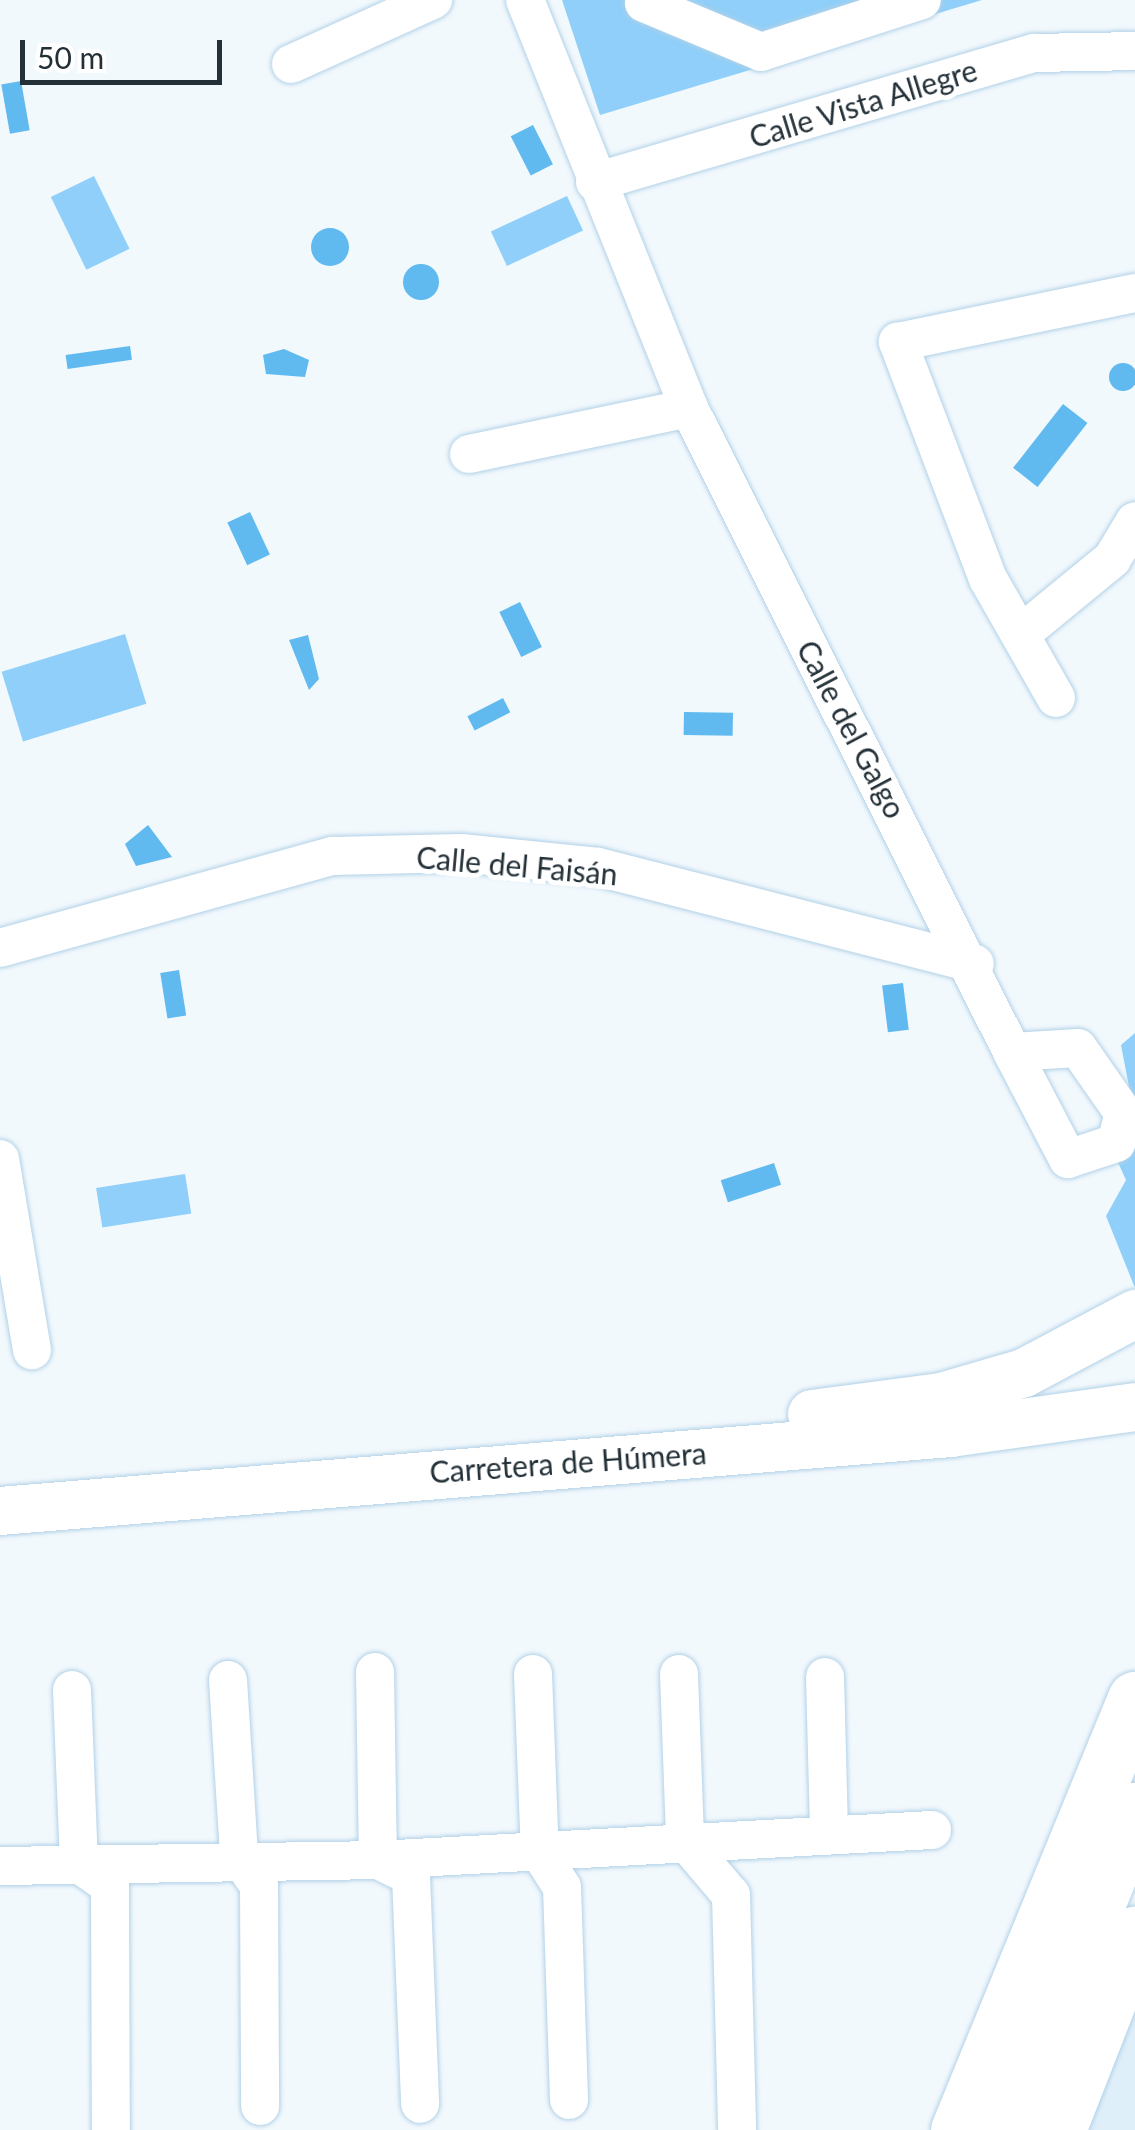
<!DOCTYPE html>
<html>
<head>
<meta charset="utf-8">
<style>
  body { margin:0 }
  #map { position:relative; width:1135px; height:2130px; overflow:hidden; background:#f2f9fd; font-family:Lato,sans-serif }
  div>[style] { position:absolute }
  .built>* { inset:0; background:#dfeffa }
  .green>* { inset:0; background:#8fcff9; transform-origin:0 0 }
  .water>* { inset:0; background:#60b9ef; transform-origin:0 0 }
  .round { border-radius:50% }
  .roads { filter:drop-shadow(0 0 2px #b2d1e7) drop-shadow(0 0 2px #b2d1e7) }
  .minor>* { height:38px; margin:-19px; padding:0 19px; transform-origin:19px; border-radius:19px; background:#fff }
  .major>* { height:48px; margin:-24px; padding:0 24px; transform-origin:24px; border-radius:24px; background:#fff }
  .highway>* { height:55px; margin:-27.5px; padding:0 27.5px; transform-origin:27.5px; border-radius:27.5px; background:#fff }
  span { translate:-50% -50%; white-space:nowrap; text-align:center; line-height:1.15; -webkit-text-stroke:10px #fff; paint-order:stroke }
  .street-label { font-size:30px; color:#233038 }
  .scale { position:absolute; left:20px; top:40px; width:202px; height:45px; box-sizing:border-box; border:5px solid #233038; border-top:0; padding-left:12px; font-size:30px; line-height:35px; white-space:nowrap; color:#233038; -webkit-text-stroke:8px #fff; paint-order:stroke }
</style>
</head>
<body>
<div id="map">
  <div class="built">
    <div style="clip-path:polygon(1135px 1999px,1135px 2130px,1083px 2130px)"></div>
  </div>
  <div class="green">
    <div style="clip-path:polygon(562px 0,982px 0,600px 115px)"></div>
    <div style="left:94px;top:176px;width:81px;height:48px;rotate:64deg"></div>
    <div style="left:567px;top:196px;width:38px;height:84px;rotate:65deg"></div>
    <div style="left:125px;top:634px;width:73px;height:129px;rotate:73deg"></div>
    <div style="clip-path:polygon(1135px 1033px,1135px 1288px,1106px 1216px,1126px 1180px,1116px 1158px,1135px 1118px,1121px 1045px)"></div>
    <div style="left:185px;top:1174px;width:40px;height:90px;rotate:81deg"></div>
  </div>
  <div class="water">
    <div style="left:21px;top:81px;width:50px;height:20px;rotate:80deg"></div>
    <div style="left:533px;top:125px;width:44px;height:25px;rotate:63deg"></div>
    <div class="round" style="left:311px;top:228px;width:38px;height:38px"></div>
    <div class="round" style="left:403px;top:264px;width:36px;height:36px"></div>
    <div style="left:130px;top:346px;width:14px;height:65px;rotate:82deg"></div>
    <div style="clip-path:polygon(284px 349px,309px 360px,305px 377px,266px 374px,263px 355px)"></div>
    <div class="round" style="left:1109px;top:363px;width:28px;height:28px"></div>
    <div style="left:1063px;top:404px;width:31px;height:81px;rotate:38deg"></div>
    <div style="left:250px;top:512px;width:47px;height:25px;rotate:65deg"></div>
    <div style="left:520px;top:602px;width:50px;height:23px;rotate:64deg"></div>
    <div style="clip-path:polygon(308px 635px,319px 679px,309px 690px,289px 640px)"></div>
    <div style="left:503px;top:698px;width:16px;height:40px;rotate:63deg"></div>
    <div style="left:684px;top:712px;width:49px;height:23px;rotate:1deg"></div>
    <div style="clip-path:polygon(148px 825px,172px 857px,136px 866px,125px 844px)"></div>
    <div style="left:179px;top:970px;width:46px;height:19px;rotate:81deg"></div>
    <div style="left:903px;top:983px;width:47px;height:21px;rotate:83deg"></div>
    <div style="left:774px;top:1163px;width:23px;height:56px;rotate:72deg"></div>
  </div>
  <div class="roads">
    <div class="minor">
      <div style="left:525px;top:0;width:440px;rotate:68.1deg"></div>
      <div style="left:689px;top:408px;width:720px;rotate:63.36deg"></div>
      <div style="left:1012px;top:1052px;width:121px;rotate:62.4deg"></div>
      <div style="left:1068px;top:1159px;width:51px;rotate:-18.4deg"></div>
      <div style="left:1116px;top:1143px;width:30px;rotate:-75deg"></div>
      <div style="left:1124px;top:1114px;width:80px;rotate:-124.9deg"></div>
      <div style="left:1078px;top:1048px;width:66px;rotate:176.5deg"></div>
      <div style="left:644px;top:3px;width:127px;rotate:22.7deg"></div>
      <div style="left:761px;top:52px;width:169px;rotate:-17.9deg"></div>
      <div style="left:291px;top:64px;width:156px;rotate:-24.3deg"></div>
      <div style="left:595px;top:182px;width:458px;rotate:-16.4deg"></div>
      <div style="left:1034px;top:53px;width:101px;rotate:-1.1deg"></div>
      <div style="left:469px;top:454px;width:225px;rotate:-11.8deg"></div>
      <div style="left:1022px;top:633px;width:117px;rotate:-39.4deg"></div>
      <div style="left:1112px;top:559px;width:44px;rotate:-58.8deg"></div>
      <div style="left:1056px;top:698px;width:137px;rotate:-119.7deg"></div>
      <div style="left:988px;top:579px;width:254px;rotate:-110.8deg"></div>
      <div style="left:898px;top:342px;width:242px;rotate:-11.7deg"></div>
      <div style="left:0;top:948px;width:345px;rotate:-15.5deg"></div>
      <div style="left:332px;top:856px;width:129px;rotate:-1.3deg"></div>
      <div style="left:461px;top:853px;width:138px;rotate:5.8deg"></div>
      <div style="left:598px;top:867px;width:389px;rotate:14.4deg"></div>
      <div style="left:0;top:1159px;width:194px;rotate:80.5deg"></div>
      <div style="left:375px;top:1672px;width:188px;rotate:89.1deg"></div>
      <div style="left:378px;top:1860px;width:37px;rotate:26deg"></div>
      <div style="left:411px;top:1876px;width:228px;rotate:87.7deg"></div>
      <div style="left:533px;top:1674px;width:179px;rotate:87.8deg"></div>
      <div style="left:540px;top:1853px;width:40px;rotate:57.1deg"></div>
      <div style="left:562px;top:1887px;width:213px;rotate:88.1deg"></div>
      <div style="left:679px;top:1674px;width:167px;rotate:87.9deg"></div>
      <div style="left:685px;top:1841px;width:71px;rotate:49.6deg"></div>
      <div style="left:731px;top:1895px;width:235px;rotate:88.5deg"></div>
      <div style="left:825px;top:1677px;width:157px;rotate:88.5deg"></div>
      <div style="left:228px;top:1680px;width:177px;rotate:86.4deg"></div>
      <div style="left:239px;top:1857px;width:35px;rotate:55deg"></div>
      <div style="left:259px;top:1886px;width:220px;rotate:89.7deg"></div>
      <div style="left:72px;top:1690px;width:174px;rotate:87.7deg"></div>
      <div style="left:79px;top:1864px;width:38px;rotate:35deg"></div>
      <div style="left:110px;top:1886px;width:244px;rotate:89.8deg"></div>
      <div style="left:0;top:1866px;width:378px;rotate:-0.9deg"></div>
      <div style="left:378px;top:1860px;width:555px;rotate:-3.1deg"></div>
    </div>
    <div class="major">
      <div style="left:812px;top:1414px;width:130px;rotate:-7.5deg"></div>
      <div style="left:941px;top:1397px;width:86px;rotate:-16.1deg"></div>
      <div style="left:1024px;top:1373px;width:126px;rotate:-28deg"></div>
      <div style="left:0;top:1511px;width:954px;rotate:-4.69deg"></div>
      <div style="left:951px;top:1433px;width:186px;rotate:-8deg"></div>
    </div>
    <div class="highway">
      <div style="left:958px;top:2130px;width:466px;rotate:-67.7deg"></div>
      <div style="left:1007px;top:2130px;width:345px;rotate:-68.2deg"></div>
      <div style="left:1058px;top:2130px;width:211px;rotate:-68.6deg"></div>
    </div>
  </div>
  <div class="street-label">
    <span style="left:863px;top:103px;rotate:-17deg">Calle Vista Allegre</span>
    <span style="left:852px;top:729px;rotate:62deg">Calle del Galgo</span>
    <span style="left:517px;top:865px;rotate:5deg">Calle del Faisán</span>
    <span style="left:568px;top:1462px;rotate:-4deg">Carretera de Húmera</span>
  </div>
  <div class="scale">50 m</div>
</div>
</body>
</html>
